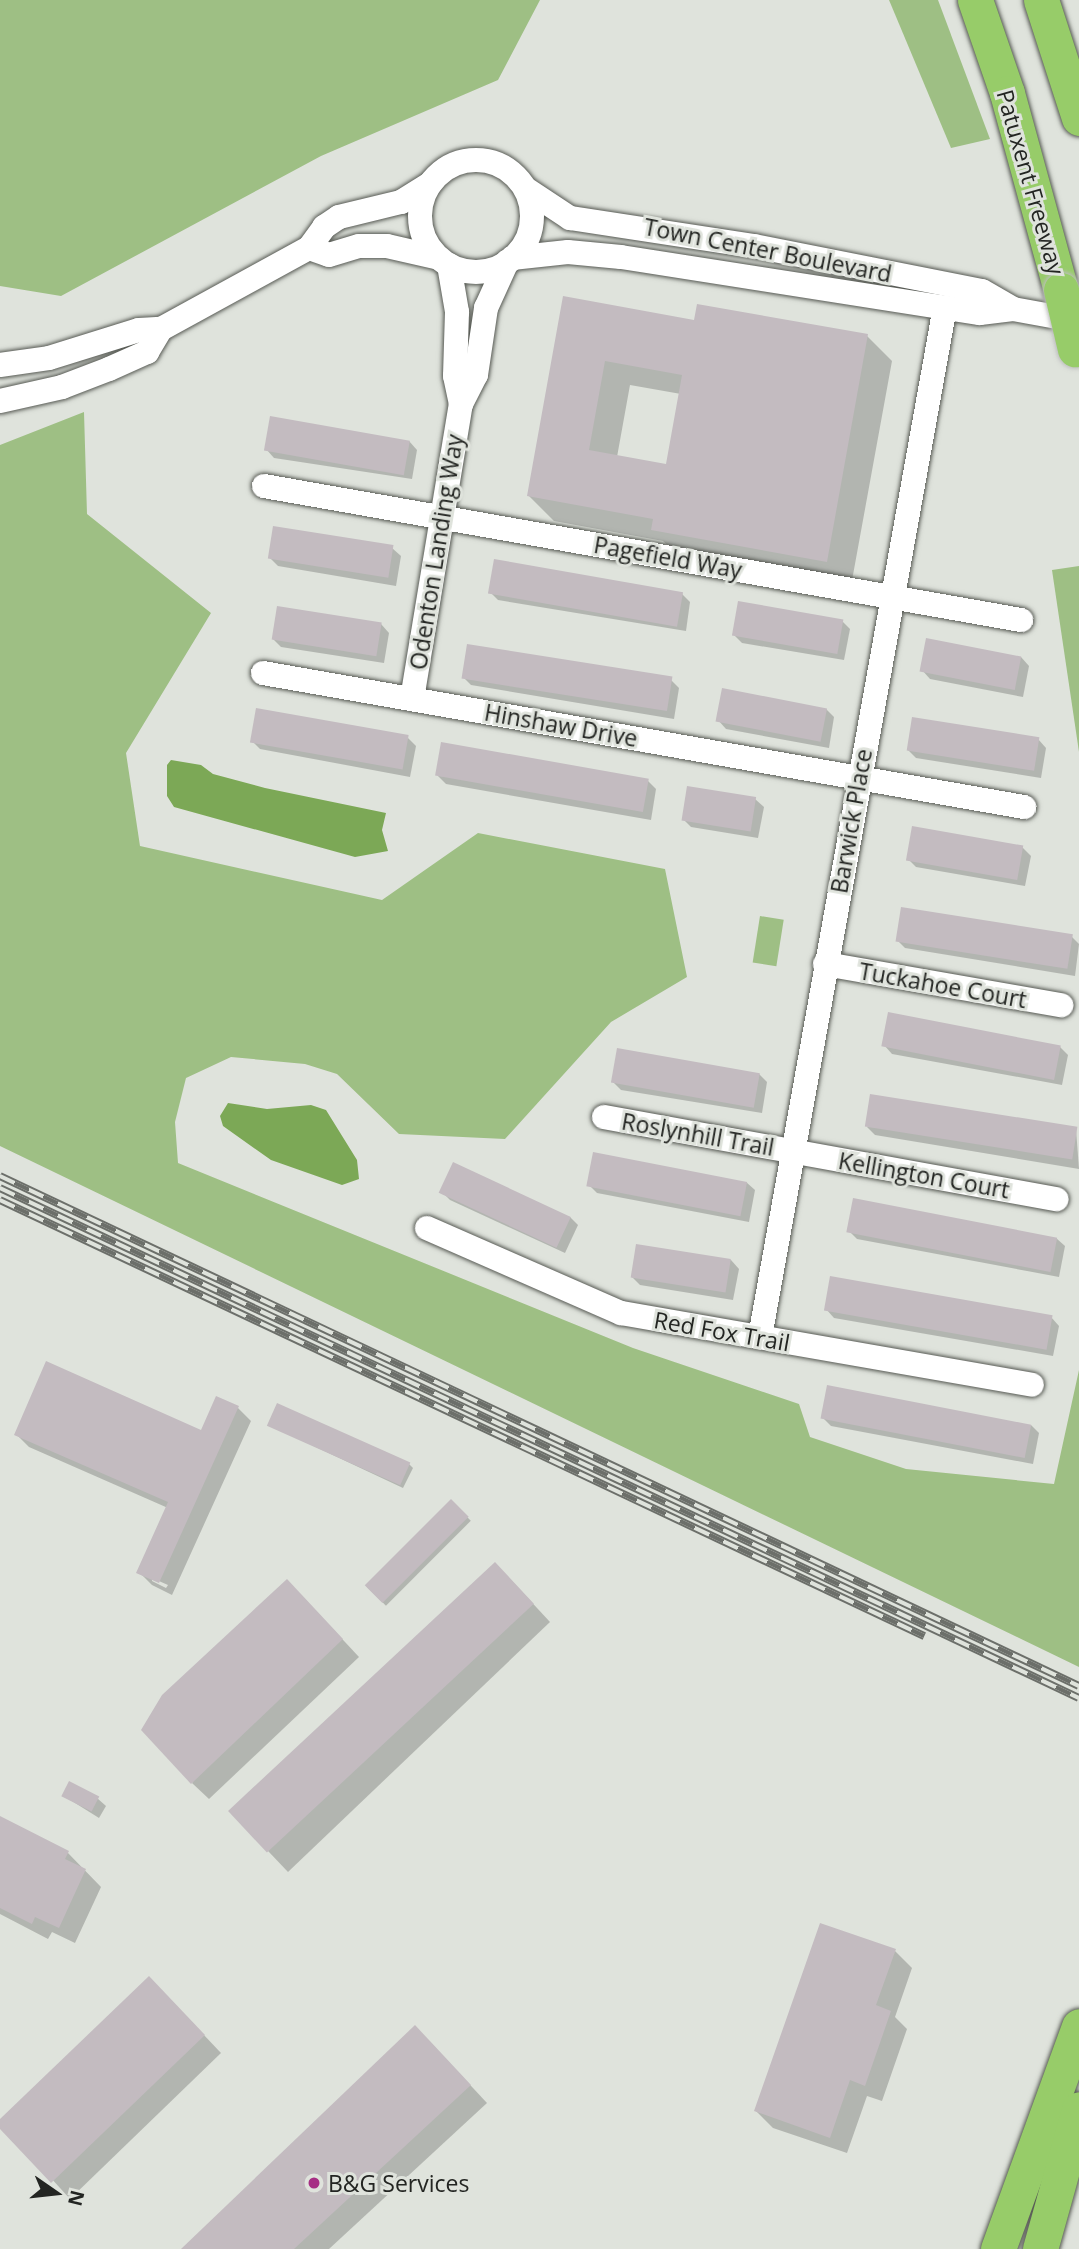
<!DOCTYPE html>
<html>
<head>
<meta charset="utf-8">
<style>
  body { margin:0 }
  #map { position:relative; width:1079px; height:2249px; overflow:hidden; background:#dfe3dc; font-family:"Open Sans",sans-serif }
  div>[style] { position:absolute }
  .green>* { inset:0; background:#9ebf84; transform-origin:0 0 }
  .water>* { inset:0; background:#7ca856 }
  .shadow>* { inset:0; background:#0003; transform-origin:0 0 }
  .building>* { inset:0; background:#c3bbc0; transform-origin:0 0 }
  .roads { filter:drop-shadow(0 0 2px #575a54) drop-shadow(0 0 2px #575a54) }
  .minor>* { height:24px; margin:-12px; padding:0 12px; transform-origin:12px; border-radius:12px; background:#fff }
  .minor>.ring { margin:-12px; padding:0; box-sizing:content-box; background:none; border:24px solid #fff; border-radius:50% }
  .highway>* { height:35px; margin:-17.5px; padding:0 17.5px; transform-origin:17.5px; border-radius:17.5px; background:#97cc69 }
  .rail>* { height:8px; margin-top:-4px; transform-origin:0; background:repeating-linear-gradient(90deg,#dfe3dc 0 16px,#6c6f6a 0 32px); box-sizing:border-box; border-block:2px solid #6c6f6a }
  .bridges { filter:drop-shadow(0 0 2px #bdbebd) drop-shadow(0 0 2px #bdbebd) }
  .highway-bridge>* { height:35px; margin:-17.5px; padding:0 17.5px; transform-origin:17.5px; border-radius:17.5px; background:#97cc69 }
  .dots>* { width:19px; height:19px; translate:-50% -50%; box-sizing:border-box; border:4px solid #dfe3dc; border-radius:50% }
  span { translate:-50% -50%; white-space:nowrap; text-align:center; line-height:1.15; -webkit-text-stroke:6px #dfe3dc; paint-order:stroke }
  .street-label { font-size:23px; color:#232522 }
  .poi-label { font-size:23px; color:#232522 }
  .left { translate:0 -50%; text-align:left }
  .north { position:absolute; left:21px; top:2158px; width:70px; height:70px; -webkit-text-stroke:5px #dfe3dc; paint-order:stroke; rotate:104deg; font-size:19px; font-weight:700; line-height:28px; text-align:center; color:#232522 }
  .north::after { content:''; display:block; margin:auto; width:24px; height:32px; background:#232522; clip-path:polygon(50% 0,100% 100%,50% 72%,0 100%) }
</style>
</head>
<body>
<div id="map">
  <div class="green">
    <div style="clip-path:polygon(0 0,540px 0,498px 80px,321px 156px,61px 296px,0 286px)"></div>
    <div style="clip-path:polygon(889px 0,938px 0,990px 139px,951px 148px)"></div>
    <div style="clip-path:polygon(84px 412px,87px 514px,211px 613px,126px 753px,140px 846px,382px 900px,478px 833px,665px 869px,687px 977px,611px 1022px,505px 1139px,399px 1134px,337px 1074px,305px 1064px,231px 1057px,186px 1078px,175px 1122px,178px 1163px,633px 1348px,799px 1404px,810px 1437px,906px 1469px,1054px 1484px,1079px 1370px,1079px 1667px,0 1146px,0 445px)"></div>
    <div style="clip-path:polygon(1079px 566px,1079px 752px,1052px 570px)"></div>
    <div style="left:760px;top:916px;width:24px;height:47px;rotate:9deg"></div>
  </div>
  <div class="water">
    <div style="clip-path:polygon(171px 760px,201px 765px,213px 774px,265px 788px,386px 813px,382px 830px,388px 851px,355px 857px,174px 807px,167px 796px,167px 765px)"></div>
    <div style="clip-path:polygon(228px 1103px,267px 1109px,311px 1105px,326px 1110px,357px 1160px,359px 1179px,342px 1185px,271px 1160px,223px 1126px,220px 1116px)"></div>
  </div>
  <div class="shadow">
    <div style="clip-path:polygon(evenodd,565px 298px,695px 322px,867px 336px,892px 361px,851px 586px,678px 555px,663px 541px,554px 521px,529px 496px,565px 298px,630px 385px,681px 394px,668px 466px,617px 457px,630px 385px)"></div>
    <div style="clip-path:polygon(409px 441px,417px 450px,412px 479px,274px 458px,266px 449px)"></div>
    <div style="clip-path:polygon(392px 548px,401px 556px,396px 586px,278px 566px,270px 558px)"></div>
    <div style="clip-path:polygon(490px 592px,682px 594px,690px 602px,686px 631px,498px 600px)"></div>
    <div style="clip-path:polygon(842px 621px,850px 629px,844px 660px,742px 643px,734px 635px)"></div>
    <div style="clip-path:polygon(381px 624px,389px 633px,384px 663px,281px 647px,273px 639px)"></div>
    <div style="clip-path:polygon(1021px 657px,1029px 666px,1023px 697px,930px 679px,922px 670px)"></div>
    <div style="clip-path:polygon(463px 677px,671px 680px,679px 688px,674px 719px,471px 685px)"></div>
    <div style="clip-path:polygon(826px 709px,834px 717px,829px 748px,726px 729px,718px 720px)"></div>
    <div style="clip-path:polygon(407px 737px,416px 746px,410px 777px,260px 749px,252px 741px)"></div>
    <div style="clip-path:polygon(1038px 739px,1046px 748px,1041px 778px,916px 758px,908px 750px)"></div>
    <div style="clip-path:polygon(438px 776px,648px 781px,656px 789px,651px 820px,446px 784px)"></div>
    <div style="clip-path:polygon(755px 799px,764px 807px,758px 838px,691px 827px,683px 819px)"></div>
    <div style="clip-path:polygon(1022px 847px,1031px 856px,1025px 886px,916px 867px,908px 859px)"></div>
    <div style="clip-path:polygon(1072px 937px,1079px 944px,1075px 976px,905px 948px,897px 940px)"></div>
    <div style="clip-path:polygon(884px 1045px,1060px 1047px,1068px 1055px,1062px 1085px,892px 1054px)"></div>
    <div style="clip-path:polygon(759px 1074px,767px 1082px,762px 1113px,621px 1090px,613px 1082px)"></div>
    <div style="clip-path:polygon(867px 1127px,1076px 1129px,1079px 1169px,875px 1135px)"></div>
    <div style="clip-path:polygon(746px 1182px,755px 1190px,749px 1222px,597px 1193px,589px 1185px)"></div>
    <div style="clip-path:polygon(442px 1192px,570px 1217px,578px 1225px,565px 1253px,450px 1200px)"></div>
    <div style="clip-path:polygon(849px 1231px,1056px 1238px,1065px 1246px,1059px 1277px,857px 1239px)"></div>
    <div style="clip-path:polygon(731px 1260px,739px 1269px,733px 1300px,640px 1285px,632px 1277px)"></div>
    <div style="clip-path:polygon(826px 1309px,1051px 1317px,1059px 1326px,1053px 1356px,834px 1318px)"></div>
    <div style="clip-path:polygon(evenodd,217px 1398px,238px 1408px,251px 1421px,172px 1595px,152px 1585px,139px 1572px,168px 1508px,29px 1447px,16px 1434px,202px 1432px,217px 1398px,152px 1578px,168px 1585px,166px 1588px,152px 1581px,152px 1578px)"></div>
    <div style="clip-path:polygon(823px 1418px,1031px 1425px,1039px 1433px,1033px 1464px,831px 1426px)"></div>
    <div style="clip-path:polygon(269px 1425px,409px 1464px,413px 1468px,403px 1488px)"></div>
    <div style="left:451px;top:1501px;width:28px;height:120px;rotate:45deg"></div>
    <div style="clip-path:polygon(512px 1581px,550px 1622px,288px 1872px,233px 1814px)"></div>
    <div style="clip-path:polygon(304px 1598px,359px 1657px,209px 1799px,192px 1783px)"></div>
    <div style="clip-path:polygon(64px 1796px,97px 1798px,106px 1806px,99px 1818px)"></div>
    <div style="clip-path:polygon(0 1818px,68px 1853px,101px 1887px,75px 1943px,52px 1932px,48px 1939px,0 1914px)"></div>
    <div style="clip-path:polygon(895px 1951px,912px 1968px,895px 2017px,907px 2029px,882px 2101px,867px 2096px,847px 2153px,773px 2128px,756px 2111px)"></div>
    <div style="clip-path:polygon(166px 1995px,221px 2053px,70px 2199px,0 2122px)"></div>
    <div style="clip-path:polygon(432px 2044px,487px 2103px,329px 2249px,193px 2249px)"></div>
  </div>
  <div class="building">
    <div style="clip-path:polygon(evenodd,563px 296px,694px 320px,697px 304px,868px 334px,827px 562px,651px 530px,653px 519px,527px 496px,563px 296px,605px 361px,682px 375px,666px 464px,589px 450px,605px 361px)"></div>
    <div style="left:270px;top:416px;width:142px;height:35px;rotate:10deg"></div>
    <div style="left:273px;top:526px;width:122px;height:33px;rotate:9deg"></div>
    <div style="left:494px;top:559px;width:192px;height:35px;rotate:10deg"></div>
    <div style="left:738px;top:601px;width:107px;height:35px;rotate:10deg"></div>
    <div style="left:277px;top:606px;width:106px;height:34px;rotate:9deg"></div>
    <div style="left:926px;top:638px;width:97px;height:34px;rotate:11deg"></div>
    <div style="left:467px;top:644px;width:208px;height:35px;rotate:9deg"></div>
    <div style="left:722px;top:688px;width:107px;height:34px;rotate:11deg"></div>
    <div style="left:256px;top:708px;width:155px;height:35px;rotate:10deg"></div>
    <div style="left:912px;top:717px;width:129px;height:34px;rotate:9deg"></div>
    <div style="left:441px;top:742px;width:211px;height:34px;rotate:10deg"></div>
    <div style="left:687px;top:786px;width:70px;height:35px;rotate:9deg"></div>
    <div style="left:912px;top:826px;width:113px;height:35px;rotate:10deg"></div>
    <div style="left:901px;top:907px;width:174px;height:35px;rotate:9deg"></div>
    <div style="left:888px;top:1012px;width:176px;height:35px;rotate:11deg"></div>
    <div style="left:617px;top:1048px;width:145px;height:35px;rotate:10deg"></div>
    <div style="left:870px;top:1094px;width:210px;height:33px;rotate:9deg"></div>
    <div style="left:593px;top:1152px;width:157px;height:35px;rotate:11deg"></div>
    <div style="left:453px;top:1162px;width:130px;height:34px;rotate:25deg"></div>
    <div style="left:853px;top:1198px;width:208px;height:35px;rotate:11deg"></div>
    <div style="left:636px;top:1244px;width:96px;height:34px;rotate:9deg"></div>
    <div style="left:830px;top:1276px;width:226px;height:35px;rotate:10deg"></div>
    <div style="clip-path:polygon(46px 1361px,201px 1430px,216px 1396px,239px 1406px,159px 1583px,136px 1573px,168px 1502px,14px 1435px)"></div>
    <div style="left:827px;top:1385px;width:208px;height:34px;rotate:11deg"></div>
    <div style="left:277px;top:1403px;width:146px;height:25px;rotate:24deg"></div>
    <div style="left:451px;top:1499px;width:25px;height:122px;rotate:45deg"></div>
    <div style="left:495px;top:1562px;width:57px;height:365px;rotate:47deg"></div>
    <div style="clip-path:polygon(287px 1579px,343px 1639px,191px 1784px,141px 1730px,162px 1695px)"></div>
    <div style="left:69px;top:1781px;width:34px;height:17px;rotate:27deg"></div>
    <div style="clip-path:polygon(0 1816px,69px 1851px,65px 1859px,86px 1869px,59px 1928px,35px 1917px,32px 1924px,0 1908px)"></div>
    <div style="clip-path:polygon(820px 1923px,896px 1949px,876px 2005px,891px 2011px,865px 2086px,850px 2080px,830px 2138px,754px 2111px)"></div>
    <div style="clip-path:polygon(149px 1976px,205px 2035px,51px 2183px,0 2129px,0 2119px)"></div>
    <div style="clip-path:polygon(415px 2025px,471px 2085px,294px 2249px,181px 2249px)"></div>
  </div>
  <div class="roads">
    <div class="minor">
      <div class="ring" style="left:420px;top:160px;width:88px;height:88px"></div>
      <div style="left:526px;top:189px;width:53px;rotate:33.4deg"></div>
      <div style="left:570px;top:218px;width:186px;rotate:8.7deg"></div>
      <div style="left:754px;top:246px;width:232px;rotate:11.2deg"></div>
      <div style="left:982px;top:291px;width:36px;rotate:30deg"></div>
      <div style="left:309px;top:248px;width:21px;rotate:19deg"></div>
      <div style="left:329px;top:255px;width:31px;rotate:-17deg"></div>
      <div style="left:359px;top:246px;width:28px"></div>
      <div style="left:387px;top:246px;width:53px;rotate:13deg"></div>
      <div style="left:512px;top:258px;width:56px;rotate:-6.1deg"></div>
      <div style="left:568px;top:252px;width:53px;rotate:5.4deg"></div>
      <div style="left:621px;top:257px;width:363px;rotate:8.9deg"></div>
      <div style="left:980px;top:313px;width:33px;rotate:-7deg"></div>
      <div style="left:1013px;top:309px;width:67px;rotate:10.3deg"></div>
      <div style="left:449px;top:265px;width:48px;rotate:80.3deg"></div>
      <div style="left:457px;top:312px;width:64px;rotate:91.8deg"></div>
      <div style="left:455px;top:376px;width:29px;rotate:78deg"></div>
      <div style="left:461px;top:404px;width:33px;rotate:-63deg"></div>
      <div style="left:476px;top:375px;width:68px;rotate:-81.5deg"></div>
      <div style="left:486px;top:308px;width:51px;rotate:-65.5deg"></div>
      <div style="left:0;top:365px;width:49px;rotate:-8.1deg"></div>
      <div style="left:49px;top:358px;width:94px;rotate:-17.3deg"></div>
      <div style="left:139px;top:330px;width:22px;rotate:-3deg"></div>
      <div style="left:161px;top:329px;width:169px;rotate:-28.7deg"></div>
      <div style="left:309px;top:248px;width:26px;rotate:-54deg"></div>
      <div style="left:324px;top:227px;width:18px;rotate:-34deg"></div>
      <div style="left:339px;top:217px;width:64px;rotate:-13.6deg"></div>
      <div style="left:401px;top:202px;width:34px;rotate:-32deg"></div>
      <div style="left:0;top:401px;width:64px;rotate:-12.7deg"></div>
      <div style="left:62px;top:387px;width:50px;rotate:-21deg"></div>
      <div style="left:109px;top:369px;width:42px;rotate:-24.1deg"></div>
      <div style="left:147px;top:352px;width:27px;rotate:-59deg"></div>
      <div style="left:264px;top:486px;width:769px;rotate:10.04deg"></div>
      <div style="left:263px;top:673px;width:773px;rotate:9.99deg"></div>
      <div style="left:412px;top:699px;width:299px;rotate:-80.6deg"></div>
      <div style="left:825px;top:964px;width:240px;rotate:9.9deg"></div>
      <div style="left:604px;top:1117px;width:460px;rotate:10.3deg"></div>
      <div style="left:427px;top:1228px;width:212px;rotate:23.7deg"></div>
      <div style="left:621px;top:1313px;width:417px;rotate:9.9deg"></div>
      <div style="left:760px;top:1337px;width:1046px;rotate:-79.82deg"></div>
    </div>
    <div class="highway">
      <div style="left:975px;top:0;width:98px;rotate:71deg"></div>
      <div style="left:1007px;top:93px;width:204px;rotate:74.7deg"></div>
      <div style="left:1041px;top:0;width:124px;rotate:72.1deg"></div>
      <div style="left:998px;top:2249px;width:237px;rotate:-70deg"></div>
      <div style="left:1040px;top:2249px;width:145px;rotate:-74.4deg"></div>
    </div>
  </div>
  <div class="rail">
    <div style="left:0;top:1176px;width:1193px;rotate:25.3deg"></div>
    <div style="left:0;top:1188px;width:1193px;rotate:25.3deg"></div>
    <div style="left:0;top:1200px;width:1022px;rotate:25.26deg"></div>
  </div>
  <div class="bridges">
    <div class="highway-bridge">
      <div style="left:1061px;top:290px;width:61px;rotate:76.7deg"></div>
    </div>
  </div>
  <div class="dots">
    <div style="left:314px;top:2183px;background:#a62e84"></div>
  </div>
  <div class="street-label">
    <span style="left:1031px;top:182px;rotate:74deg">Patuxent Freeway</span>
    <span style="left:768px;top:250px;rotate:11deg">Town Center Boulevard</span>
    <span style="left:436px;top:552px;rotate:-81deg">Odenton Landing Way</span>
    <span style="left:668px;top:557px;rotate:10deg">Pagefield Way</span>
    <span style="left:561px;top:725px;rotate:10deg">Hinshaw Drive</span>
    <span style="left:851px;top:821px;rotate:-80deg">Barwick Place</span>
    <span style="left:943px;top:985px;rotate:10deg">Tuckahoe Court</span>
    <span style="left:698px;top:1134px;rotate:10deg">Roslynhill Trail</span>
    <span style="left:924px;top:1175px;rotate:10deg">Kellington Court</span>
    <span style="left:722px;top:1331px;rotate:10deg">Red Fox Trail</span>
  </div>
  <div class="poi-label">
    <span class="left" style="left:328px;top:2183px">B&amp;G Services</span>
  </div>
  <div class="north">N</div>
</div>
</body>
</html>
